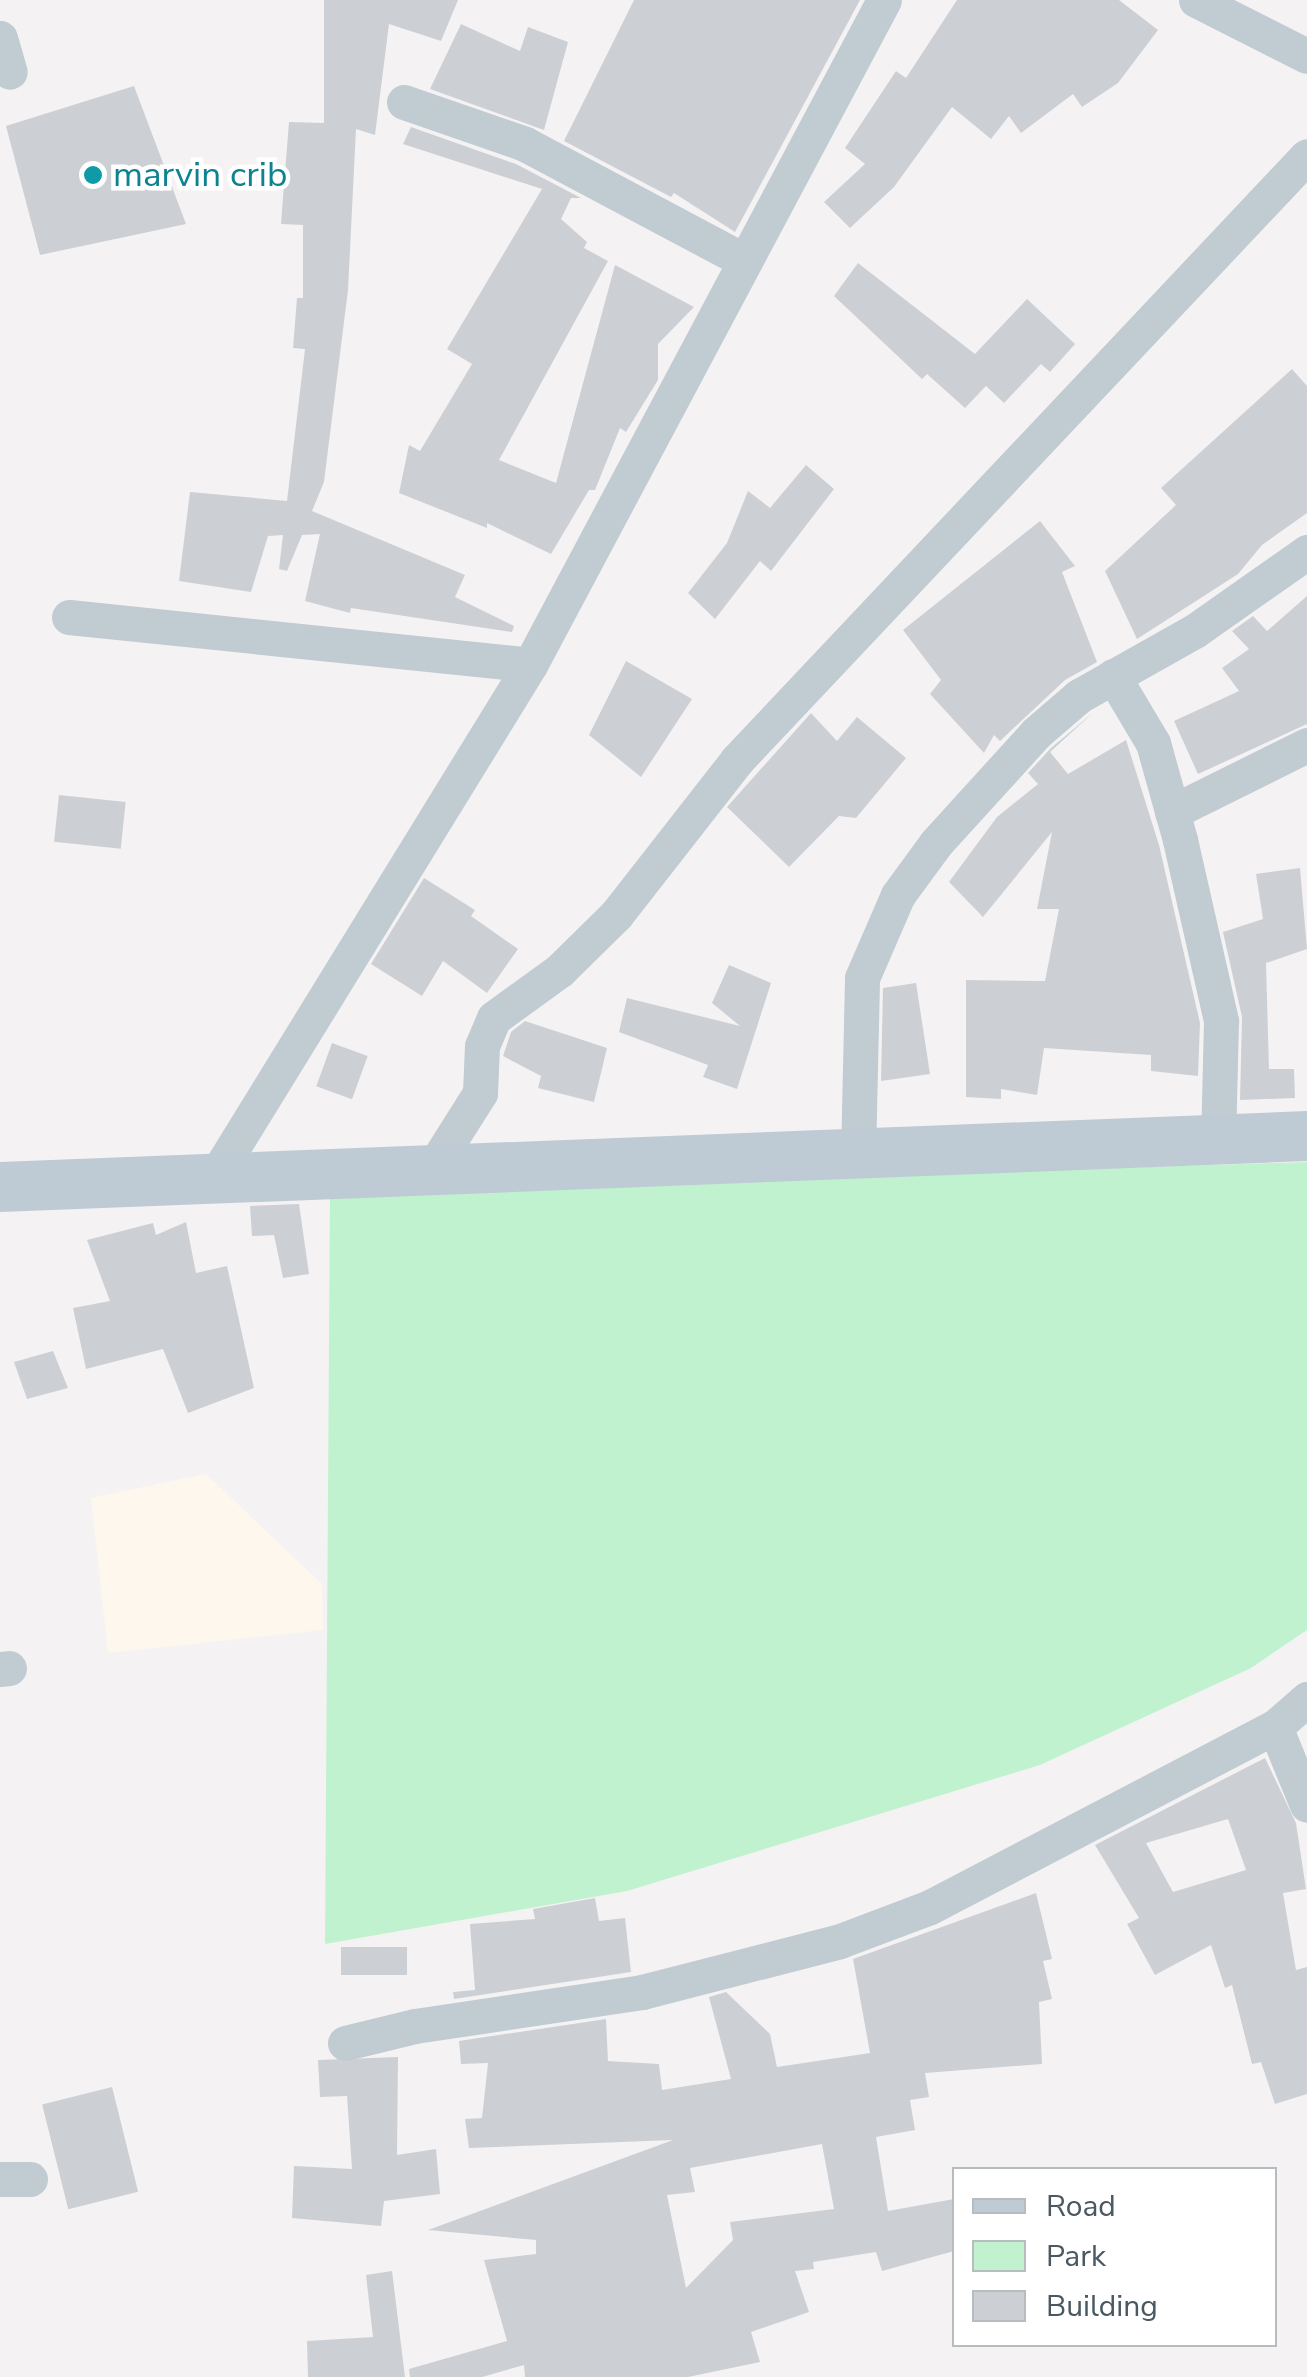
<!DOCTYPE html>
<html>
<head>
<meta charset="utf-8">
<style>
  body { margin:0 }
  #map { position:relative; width:1307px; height:2377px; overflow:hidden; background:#f5f2f3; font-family:"Nunito Sans",sans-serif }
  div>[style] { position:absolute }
  .commercial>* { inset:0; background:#fdf7ee }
  .green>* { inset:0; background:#c1f2cf }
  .building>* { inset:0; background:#ccd0d5; transform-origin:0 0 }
  .street>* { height:35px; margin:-17.5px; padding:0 17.5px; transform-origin:17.5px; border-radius:17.5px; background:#c0cbd2 }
  .secondary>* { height:50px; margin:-25px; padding:0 25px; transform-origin:25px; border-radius:25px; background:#becbd4 }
  .dots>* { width:28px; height:28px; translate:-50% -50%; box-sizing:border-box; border:5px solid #fff; border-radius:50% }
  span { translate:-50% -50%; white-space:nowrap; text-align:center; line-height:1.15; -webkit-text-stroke:9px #fff; paint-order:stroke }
  .culture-label { font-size:35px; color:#0d838f }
  .left { translate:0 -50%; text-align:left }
  .legend { position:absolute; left:952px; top:2167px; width:325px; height:180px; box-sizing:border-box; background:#fff; border:2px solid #b6bcc0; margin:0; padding:12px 18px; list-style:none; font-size:30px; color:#495861 }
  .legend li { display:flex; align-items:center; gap:20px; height:50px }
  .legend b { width:50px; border:2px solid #b6bcc0 }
</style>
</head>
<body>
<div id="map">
  <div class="commercial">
    <div style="clip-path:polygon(206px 1474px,322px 1584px,323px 1630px,108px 1653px,91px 1498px)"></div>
  </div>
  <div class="green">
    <div style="clip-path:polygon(1307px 1162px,1307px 1630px,1251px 1668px,1040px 1765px,627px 1891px,325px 1944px,330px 1193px)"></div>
  </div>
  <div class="building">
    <div style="clip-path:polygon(324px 0,458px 0,441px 41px,389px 24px,375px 135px,356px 129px,348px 290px,324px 482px,312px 511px,465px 575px,455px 597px,514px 626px,512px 632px,351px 608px,350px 613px,305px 601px,320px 534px,302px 535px,287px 571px,279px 569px,283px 535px,268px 536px,251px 592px,179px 581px,190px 492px,287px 501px,305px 349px,293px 348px,297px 298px,303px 298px,303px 225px,281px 224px,283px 197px,289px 122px,324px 123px)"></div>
    <div style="clip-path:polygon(634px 0,860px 0,735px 232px,674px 193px,671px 197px,564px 141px)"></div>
    <div style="clip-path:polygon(957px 0,1119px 0,1158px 30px,1118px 83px,1082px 107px,1073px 94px,1021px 133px,1009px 116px,991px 139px,952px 107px,894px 187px,850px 228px,824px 202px,865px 164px,845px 148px,896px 71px,906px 78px)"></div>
    <div style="clip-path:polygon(461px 24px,520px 51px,528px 27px,568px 42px,544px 130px,430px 89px)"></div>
    <div style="clip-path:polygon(134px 86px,186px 224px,40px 255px,6px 126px)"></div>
    <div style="clip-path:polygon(411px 127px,516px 164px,581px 198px,571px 198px,561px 219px,587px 242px,584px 248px,608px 261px,499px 460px,556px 483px,615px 265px,694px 307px,658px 344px,658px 380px,626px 432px,620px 428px,595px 490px,589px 490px,551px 554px,487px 523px,487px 528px,399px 493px,409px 445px,420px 451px,472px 364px,447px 349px,542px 189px,403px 144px)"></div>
    <div style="clip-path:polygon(858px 263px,975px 354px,1027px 299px,1075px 344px,1050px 372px,1041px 364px,1004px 403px,986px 386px,965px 408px,927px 374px,922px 379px,834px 296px)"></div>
    <div style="clip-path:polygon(1292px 369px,1307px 386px,1307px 513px,1262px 545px,1238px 574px,1137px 639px,1105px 571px,1176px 505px,1161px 488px)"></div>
    <div style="clip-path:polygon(806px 465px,834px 489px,771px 571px,760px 561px,715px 619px,688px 593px,727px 543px,748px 491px,770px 508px)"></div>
    <div style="clip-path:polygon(1040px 521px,1075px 566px,1062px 572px,1097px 662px,1065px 680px,1000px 741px,994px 735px,984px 753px,930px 694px,941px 680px,903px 630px)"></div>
    <div style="clip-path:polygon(1307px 596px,1307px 724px,1198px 774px,1174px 721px,1239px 691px,1222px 668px,1249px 649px,1232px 631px,1253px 616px,1267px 631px)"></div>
    <div style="clip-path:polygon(626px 661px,692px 699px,641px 777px,589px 735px)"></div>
    <div style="clip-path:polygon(1094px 712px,1050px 752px,1068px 774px,1126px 740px,1159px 845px,1200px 1023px,1198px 1076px,1151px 1071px,1151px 1055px,1044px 1048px,1037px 1095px,1001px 1089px,1001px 1099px,966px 1097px,966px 980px,1045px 981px,1059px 909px,1037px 909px,1052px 832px,983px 917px,949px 882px,997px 817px,1038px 784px,1028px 773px,1051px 748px)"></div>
    <div style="clip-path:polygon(811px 713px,837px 741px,857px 717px,906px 758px,856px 818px,839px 816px,789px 867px,727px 807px)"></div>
    <div style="left:59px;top:795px;width:67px;height:47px;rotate:6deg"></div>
    <div style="clip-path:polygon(1300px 868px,1307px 949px,1266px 963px,1269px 1069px,1294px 1069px,1295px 1098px,1240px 1100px,1242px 1017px,1223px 932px,1263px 919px,1256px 874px)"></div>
    <div style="clip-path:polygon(424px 878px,475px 910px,471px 916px,518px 949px,487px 993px,443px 961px,422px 996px,371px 964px)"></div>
    <div style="clip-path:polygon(729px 965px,771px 983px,737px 1089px,703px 1077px,708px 1065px,619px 1032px,627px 998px,740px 1026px,712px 1003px)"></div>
    <div style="clip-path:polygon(916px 983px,930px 1074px,881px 1081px,883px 988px)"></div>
    <div style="clip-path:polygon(525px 1021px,607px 1048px,594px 1102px,538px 1088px,541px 1076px,503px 1056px,511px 1032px)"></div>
    <div style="left:332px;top:1043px;width:38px;height:46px;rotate:20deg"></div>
    <div style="clip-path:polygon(299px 1204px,309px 1274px,283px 1278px,274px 1235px,252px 1236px,250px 1206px)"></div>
    <div style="clip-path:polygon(186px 1222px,196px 1273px,227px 1266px,254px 1388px,188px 1413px,163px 1349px,86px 1369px,73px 1308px,110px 1301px,87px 1240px,153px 1223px,156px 1235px)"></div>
    <div style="clip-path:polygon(53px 1351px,68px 1388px,27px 1399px,14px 1362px)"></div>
    <div style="clip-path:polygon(evenodd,1265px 1758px,1296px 1823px,1306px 1889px,1283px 1893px,1296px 1970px,1307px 1967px,1307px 2094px,1275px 2104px,1261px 2062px,1252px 2064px,1232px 1985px,1225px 1988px,1211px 1945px,1155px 1975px,1127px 1924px,1139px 1918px,1095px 1845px,1265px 1758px,1228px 1819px,1246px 1870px,1173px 1892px,1146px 1843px,1228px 1819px)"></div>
    <div style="clip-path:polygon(evenodd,1036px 1893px,1052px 1959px,1043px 1961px,1052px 1999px,1039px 2002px,1042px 2064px,925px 2073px,929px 2097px,910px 2100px,915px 2130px,876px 2137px,888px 2211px,954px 2199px,954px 2251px,882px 2271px,876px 2252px,813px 2262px,814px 2269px,795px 2271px,809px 2312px,751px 2332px,760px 2362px,688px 2377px,525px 2377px,524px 2365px,482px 2377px,410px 2377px,409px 2369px,507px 2341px,484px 2260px,536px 2254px,536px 2240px,428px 2230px,673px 2140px,469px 2148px,465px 2119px,482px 2118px,488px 2063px,461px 2064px,459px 2041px,606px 2019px,608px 2061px,659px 2064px,662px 2090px,731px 2079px,709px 1997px,726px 1992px,770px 2034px,777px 2067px,870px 2053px,853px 1959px,1036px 1893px,822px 2144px,834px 2209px,730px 2222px,733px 2240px,686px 2288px,667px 2195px,695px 2192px,690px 2168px,822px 2144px)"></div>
    <div style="clip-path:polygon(595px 1898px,599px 1921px,625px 1918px,631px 1972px,454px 1999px,453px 1992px,475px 1990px,470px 1924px,535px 1919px,533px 1909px)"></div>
    <div style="left:341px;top:1947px;width:66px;height:28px"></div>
    <div style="clip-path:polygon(398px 2057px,397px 2155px,436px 2149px,440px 2194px,384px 2201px,381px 2226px,292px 2218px,294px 2166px,352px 2169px,347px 2096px,320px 2097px,318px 2060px)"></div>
    <div style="left:112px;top:2087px;width:108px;height:72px;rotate:76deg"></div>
    <div style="clip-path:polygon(392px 2271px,405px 2377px,308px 2377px,307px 2341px,373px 2337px,366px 2275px)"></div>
  </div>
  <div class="street">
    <div style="left:1196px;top:0;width:124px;rotate:26.8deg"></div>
    <div style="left:0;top:38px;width:35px;rotate:74deg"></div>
    <div style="left:404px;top:102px;width:128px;rotate:19.1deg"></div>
    <div style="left:525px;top:144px;width:249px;rotate:28deg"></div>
    <div style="left:69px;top:617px;width:463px;rotate:5.9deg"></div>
    <div style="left:1113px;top:676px;width:78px;rotate:59.2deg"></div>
    <div style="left:1153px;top:743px;width:101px;rotate:74.4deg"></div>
    <div style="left:1180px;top:840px;width:186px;rotate:77.2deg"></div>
    <div style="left:1221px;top:1021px;width:123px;rotate:91.4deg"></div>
    <div style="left:1172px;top:812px;width:151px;rotate:-26.4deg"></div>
    <div style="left:858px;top:1156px;width:178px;rotate:-88.7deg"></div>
    <div style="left:862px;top:978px;width:90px;rotate:-66.6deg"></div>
    <div style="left:898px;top:895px;width:64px;rotate:-53.8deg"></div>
    <div style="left:936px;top:843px;width:149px;rotate:-47.7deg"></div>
    <div style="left:1036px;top:733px;width:57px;rotate:-40.7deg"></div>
    <div style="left:1079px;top:696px;width:134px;rotate:-29.4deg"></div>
    <div style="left:1196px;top:630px;width:136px;rotate:-35.1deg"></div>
    <div style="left:432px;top:1169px;width:90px;rotate:-57.7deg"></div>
    <div style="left:480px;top:1093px;width:47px;rotate:-87.6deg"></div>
    <div style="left:482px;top:1046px;width:30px;rotate:-67deg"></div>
    <div style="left:494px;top:1018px;width:82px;rotate:-36deg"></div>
    <div style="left:560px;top:970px;width:78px;rotate:-44.5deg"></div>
    <div style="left:616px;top:915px;width:197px;rotate:-52deg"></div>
    <div style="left:737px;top:760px;width:830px;rotate:-46.66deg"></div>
    <div style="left:216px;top:1175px;width:599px;rotate:-58.38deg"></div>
    <div style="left:530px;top:665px;width:753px;rotate:-61.97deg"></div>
    <div style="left:0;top:1669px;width:9px;rotate:-6deg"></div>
    <div style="left:1275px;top:1727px;width:84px;rotate:67.7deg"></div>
    <div style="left:345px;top:2043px;width:72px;rotate:-13.7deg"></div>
    <div style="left:415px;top:2026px;width:230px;rotate:-8.5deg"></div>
    <div style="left:642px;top:1992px;width:204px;rotate:-14.4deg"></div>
    <div style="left:840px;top:1941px;width:96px;rotate:-20.7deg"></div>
    <div style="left:930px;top:1907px;width:389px;rotate:-27.6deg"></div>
    <div style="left:1275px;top:1727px;width:43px;rotate:-41.2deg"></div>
    <div style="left:0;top:2179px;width:30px"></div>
  </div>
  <div class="secondary">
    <div style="left:0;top:1187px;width:1308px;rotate:-2.23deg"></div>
  </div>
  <div class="dots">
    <div style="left:93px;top:175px;background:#0f9aa8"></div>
  </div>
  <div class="culture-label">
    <span class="left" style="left:113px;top:175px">marvin crib</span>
  </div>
  <ul class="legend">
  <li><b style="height:12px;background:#becbd4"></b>Road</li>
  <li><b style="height:28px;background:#c1f2cf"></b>Park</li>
  <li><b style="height:28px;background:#ccd0d5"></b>Building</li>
  </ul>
</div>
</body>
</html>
